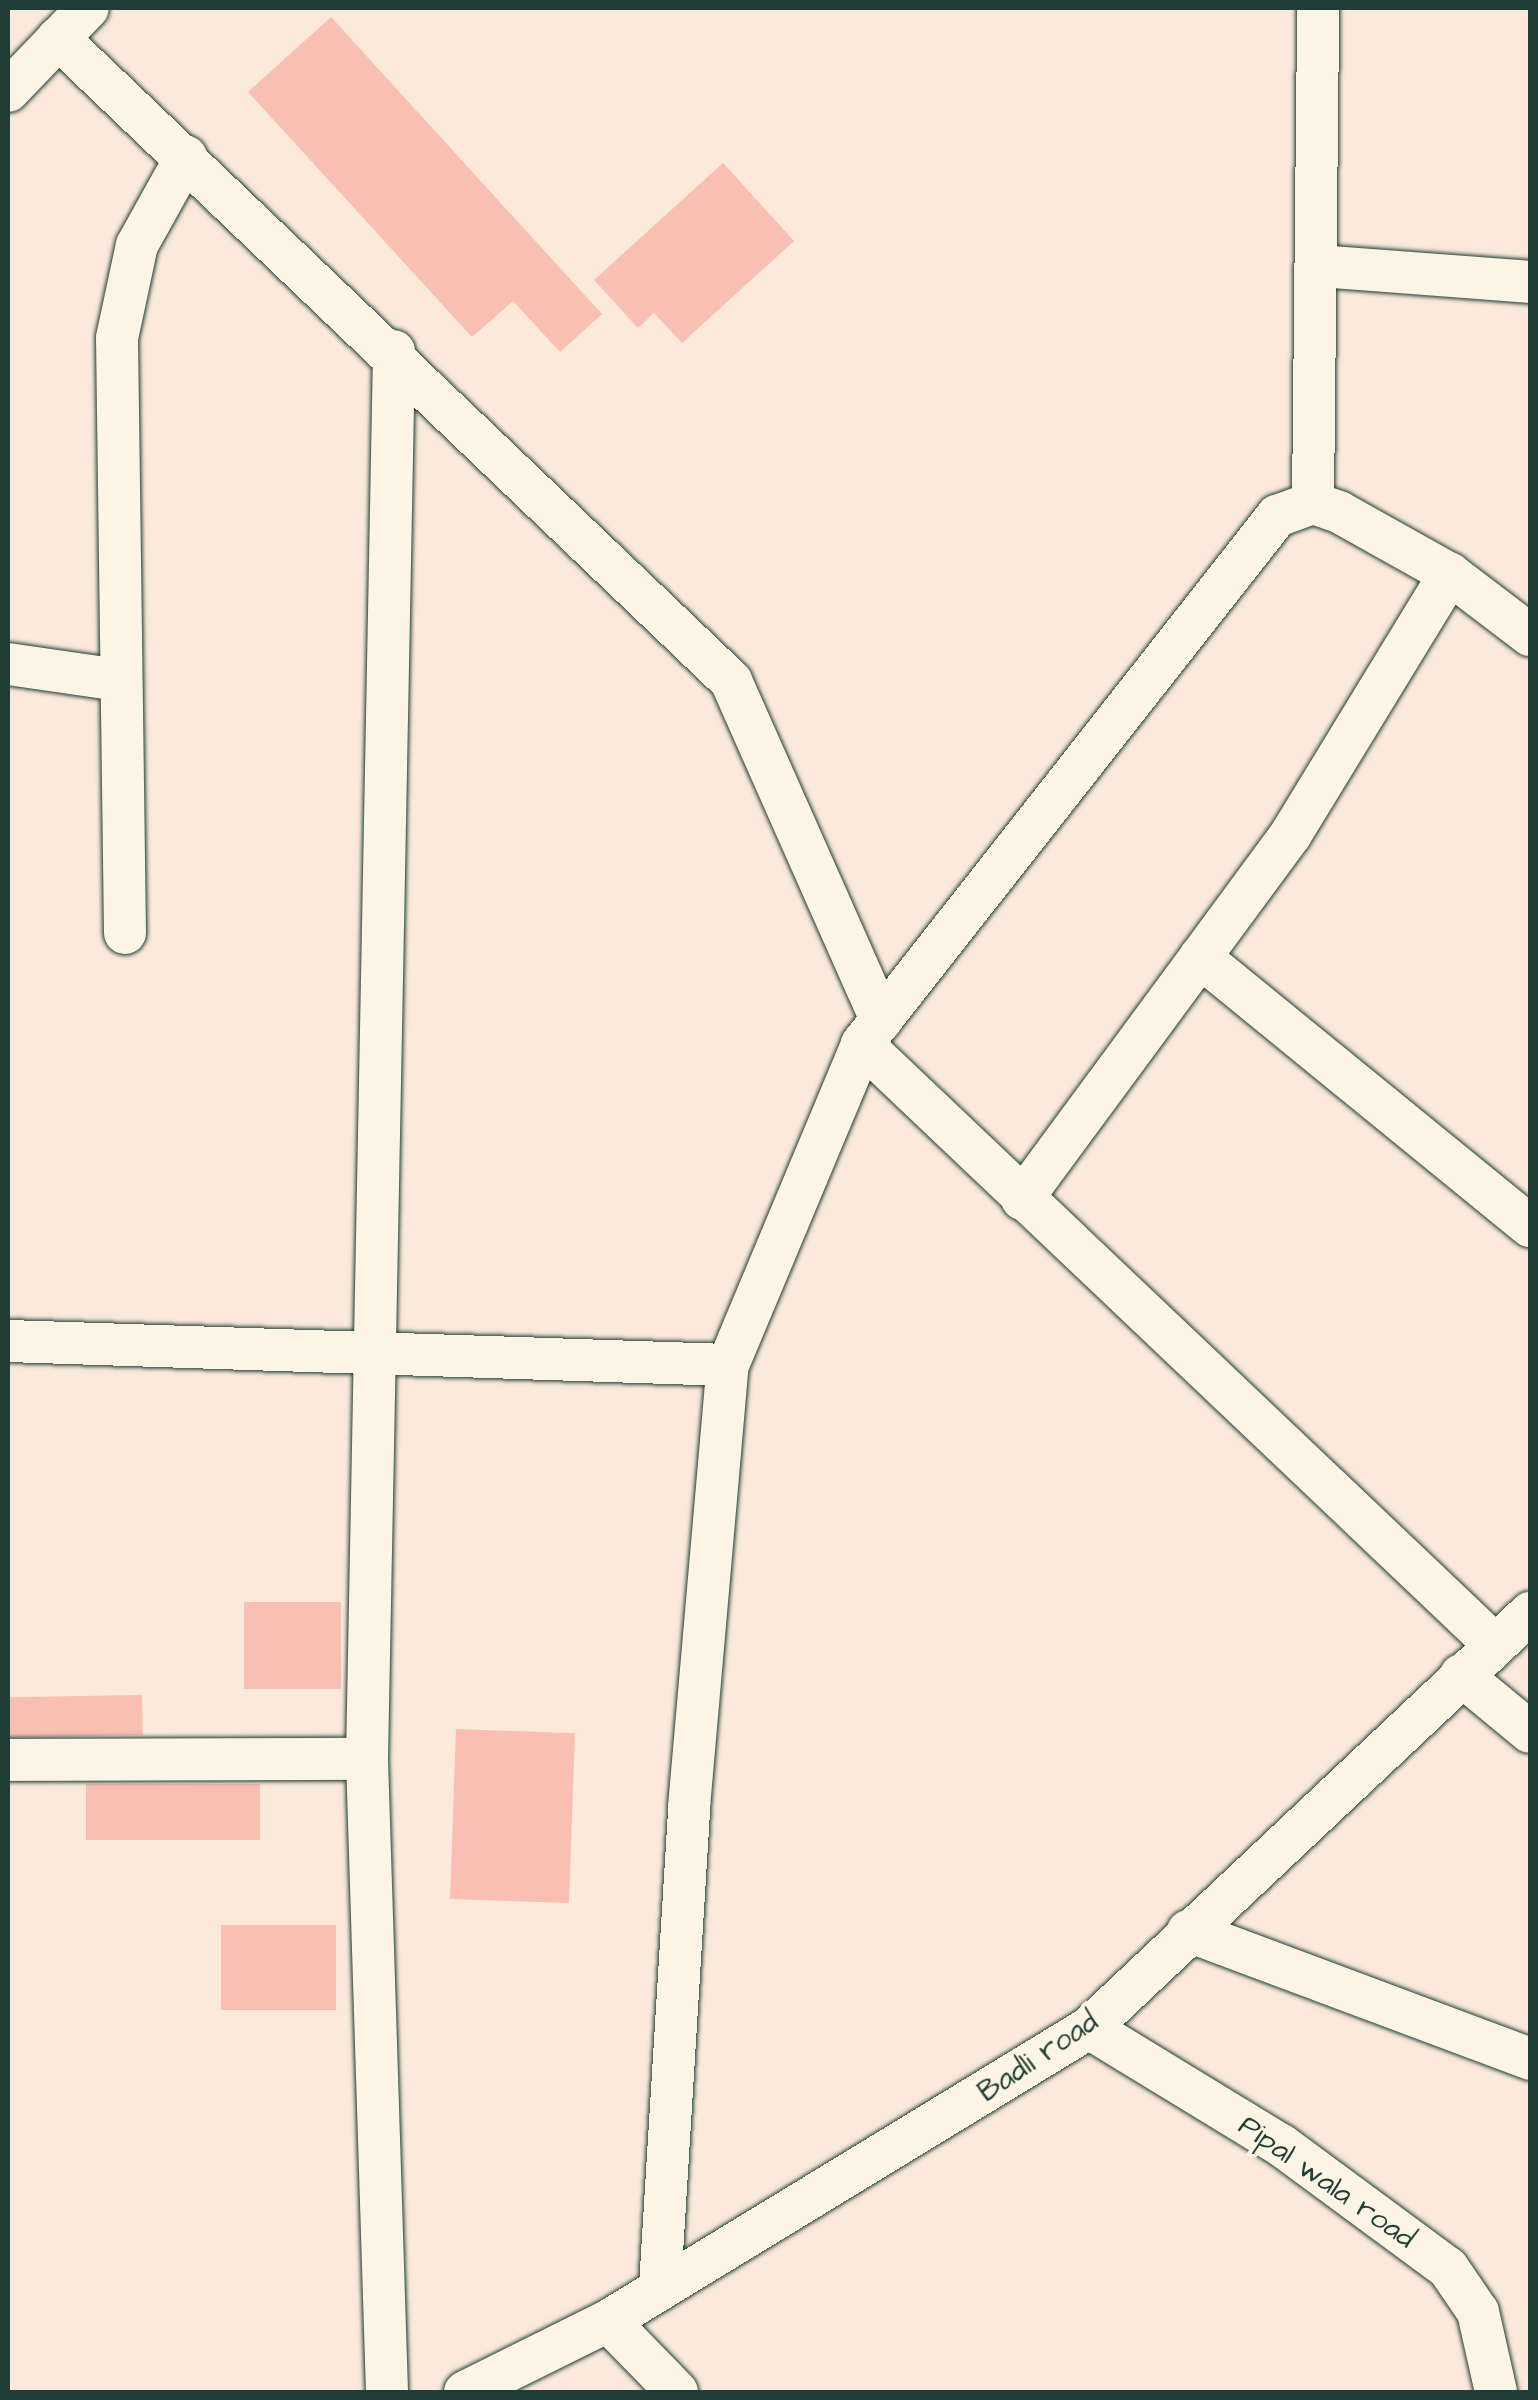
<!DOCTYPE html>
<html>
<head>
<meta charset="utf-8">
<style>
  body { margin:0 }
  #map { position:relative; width:1538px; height:2400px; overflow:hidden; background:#fbeadb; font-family:"Architects Daughter",sans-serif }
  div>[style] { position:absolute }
  .building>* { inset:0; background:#f9bfb2; transform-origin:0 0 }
  .roads { filter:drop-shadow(0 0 2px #1f3d34) drop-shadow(0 0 2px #1f3d34) }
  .street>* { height:42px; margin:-21px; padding:0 21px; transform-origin:21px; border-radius:21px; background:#fcf5e5 }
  span { translate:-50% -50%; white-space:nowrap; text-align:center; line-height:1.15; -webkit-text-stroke:8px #fcf5e5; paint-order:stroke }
  .street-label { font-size:30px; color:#1f3d34 }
  .frame { position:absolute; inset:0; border:10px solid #1f3d34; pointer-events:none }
</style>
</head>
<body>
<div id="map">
  <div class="building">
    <div style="clip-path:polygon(331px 17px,602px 314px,560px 352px,513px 301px,472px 337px,248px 92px)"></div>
    <div style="clip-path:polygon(723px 163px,794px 241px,682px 343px,654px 313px,638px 328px,594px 280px)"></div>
    <div style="left:244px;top:1602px;width:97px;height:87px"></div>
    <div style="left:142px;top:1695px;width:40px;height:134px;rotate:89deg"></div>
    <div style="left:456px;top:1729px;width:119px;height:170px;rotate:2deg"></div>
    <div style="left:260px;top:1784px;width:56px;height:174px;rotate:90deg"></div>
    <div style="left:336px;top:1925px;width:85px;height:115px;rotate:90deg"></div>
  </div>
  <div class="roads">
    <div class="street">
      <div style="left:58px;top:38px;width:931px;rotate:43.69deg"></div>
      <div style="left:731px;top:681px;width:371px;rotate:66.1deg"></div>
      <div style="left:8px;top:91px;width:115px;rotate:-46.1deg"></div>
      <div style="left:1318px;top:266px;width:213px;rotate:4.3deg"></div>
      <div style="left:1313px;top:503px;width:495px;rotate:-89.4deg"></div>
      <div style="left:8px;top:664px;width:112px;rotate:8.2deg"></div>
      <div style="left:125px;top:933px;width:595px;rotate:-90.77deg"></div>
      <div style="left:117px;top:338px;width:95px;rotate:-77.9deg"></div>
      <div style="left:137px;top:245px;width:101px;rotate:-60.9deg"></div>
      <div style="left:1200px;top:957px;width:426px;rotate:39.2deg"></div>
      <div style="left:862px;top:1044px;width:871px;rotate:43.51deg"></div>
      <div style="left:1022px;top:1199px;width:453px;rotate:-53.6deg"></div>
      <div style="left:1291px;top:834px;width:305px;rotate:-58.6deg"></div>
      <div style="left:8px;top:1341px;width:720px;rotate:1.91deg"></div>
      <div style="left:1461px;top:1675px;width:89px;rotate:39.6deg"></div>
      <div style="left:8px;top:1760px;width:359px;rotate:-0.2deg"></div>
      <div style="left:1188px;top:1931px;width:365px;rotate:20.5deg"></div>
      <div style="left:1089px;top:2028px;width:225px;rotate:31.4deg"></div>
      <div style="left:1281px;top:2145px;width:207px;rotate:36.4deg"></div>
      <div style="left:1448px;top:2268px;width:53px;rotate:55.7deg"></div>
      <div style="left:1478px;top:2312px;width:82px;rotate:77.3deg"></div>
      <div style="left:660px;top:2286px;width:480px;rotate:-86.5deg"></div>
      <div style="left:689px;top:1807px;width:444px;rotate:-85deg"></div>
      <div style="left:728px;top:1365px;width:348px;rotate:-67.3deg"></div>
      <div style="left:862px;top:1044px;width:672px;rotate:-51.83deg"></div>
      <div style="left:1277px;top:516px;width:38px;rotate:-20deg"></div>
      <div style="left:1313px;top:503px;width:28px;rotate:19deg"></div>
      <div style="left:1339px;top:512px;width:127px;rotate:29.2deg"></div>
      <div style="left:1450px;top:574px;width:101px;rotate:37.3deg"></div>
      <div style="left:608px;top:2321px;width:99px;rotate:45.8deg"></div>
      <div style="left:387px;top:2392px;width:633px;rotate:-91.81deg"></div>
      <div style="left:367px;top:1759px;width:1408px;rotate:-88.9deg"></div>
      <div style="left:465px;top:2392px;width:160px;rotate:-26.4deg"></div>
      <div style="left:608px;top:2321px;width:563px;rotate:-31.35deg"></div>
      <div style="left:1089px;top:2028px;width:606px;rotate:-43.26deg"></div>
    </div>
  </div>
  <div class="street-label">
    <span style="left:1038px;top:2057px;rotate:-34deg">Badli road</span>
    <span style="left:1327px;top:2182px;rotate:35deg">Pipal wala road</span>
  </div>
  <div class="frame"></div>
</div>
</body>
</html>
